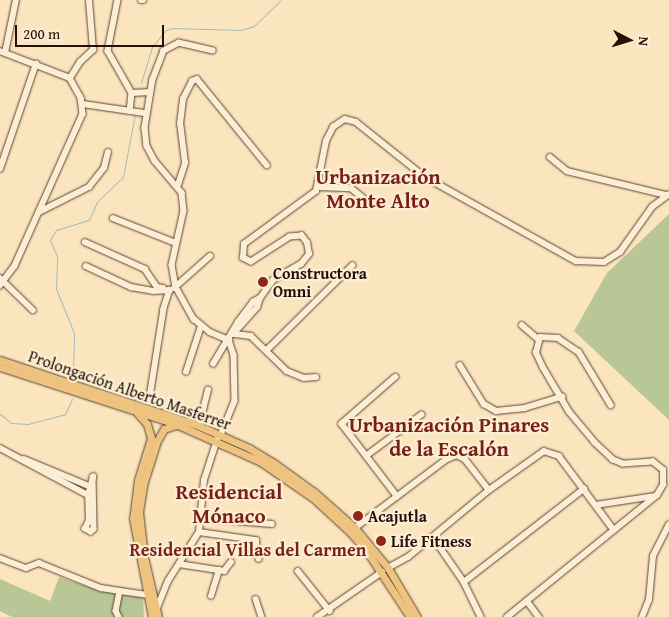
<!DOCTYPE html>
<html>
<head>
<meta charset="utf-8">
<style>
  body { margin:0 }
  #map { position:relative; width:669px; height:617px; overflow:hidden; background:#fbe5be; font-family:"Gentium Book Plus",serif }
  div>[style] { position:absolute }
  .green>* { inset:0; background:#b9c695 }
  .stream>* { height:1px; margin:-0.5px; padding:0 0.5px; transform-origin:0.5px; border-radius:0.5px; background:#a3bcbc }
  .roads { filter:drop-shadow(0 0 1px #5b4434) drop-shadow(0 0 1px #5b4434) }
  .minor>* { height:5.5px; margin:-2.75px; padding:0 2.75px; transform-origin:2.75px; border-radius:2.75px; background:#fceed5 }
  .major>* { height:7px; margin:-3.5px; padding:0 3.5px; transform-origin:3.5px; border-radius:3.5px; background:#eec27f }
  .dots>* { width:14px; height:14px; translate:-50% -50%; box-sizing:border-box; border:2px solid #fceed5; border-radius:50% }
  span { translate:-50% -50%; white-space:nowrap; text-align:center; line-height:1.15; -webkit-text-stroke:4.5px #fceed5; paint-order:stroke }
  .poi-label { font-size:16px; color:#260f06; font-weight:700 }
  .left { translate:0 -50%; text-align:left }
  .street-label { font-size:16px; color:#260f06 }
  .neighbourhood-label { font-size:18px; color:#7a1f14; font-weight:700 }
  .district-label { font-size:21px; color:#7a1f14; font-weight:700 }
  .north { position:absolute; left:604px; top:15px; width:50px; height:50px; -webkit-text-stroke:4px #fceed5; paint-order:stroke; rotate:95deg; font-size:14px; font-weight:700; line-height:20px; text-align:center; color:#260f06 }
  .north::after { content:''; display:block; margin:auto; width:18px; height:22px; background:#260f06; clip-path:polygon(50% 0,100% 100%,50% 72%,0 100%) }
  .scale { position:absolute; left:15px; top:25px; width:149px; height:22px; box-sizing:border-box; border:2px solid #260f06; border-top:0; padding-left:6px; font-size:15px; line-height:18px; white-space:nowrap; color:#260f06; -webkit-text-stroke:4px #fceed5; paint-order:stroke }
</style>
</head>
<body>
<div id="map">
  <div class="green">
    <div style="clip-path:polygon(669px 214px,669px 420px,574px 331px,607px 273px)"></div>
    <div style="clip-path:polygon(59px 577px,94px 589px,143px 597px,144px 617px,12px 617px,0 611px,0 579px,50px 601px)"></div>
  </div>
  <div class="stream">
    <div style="left:141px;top:83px;width:38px;rotate:-73deg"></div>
    <div style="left:152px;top:47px;width:22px;rotate:-51deg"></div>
    <div style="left:166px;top:30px;width:7px;rotate:-16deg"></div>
    <div style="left:173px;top:28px;width:68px;rotate:1.7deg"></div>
    <div style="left:241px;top:30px;width:14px;rotate:-17deg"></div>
    <div style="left:254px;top:26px;width:37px;rotate:-44deg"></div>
    <div style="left:73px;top:378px;width:45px;rotate:-88.7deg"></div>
    <div style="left:74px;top:333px;width:48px;rotate:-112.2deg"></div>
    <div style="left:56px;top:289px;width:33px;rotate:-88deg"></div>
    <div style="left:57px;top:256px;width:17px;rotate:-114deg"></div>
    <div style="left:50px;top:240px;width:12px;rotate:-59deg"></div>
    <div style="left:56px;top:230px;width:34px;rotate:-17deg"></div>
    <div style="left:89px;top:220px;width:20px;rotate:-66deg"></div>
    <div style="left:97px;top:202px;width:36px;rotate:-44deg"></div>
    <div style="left:123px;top:177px;width:64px;rotate:-79.2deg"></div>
    <div style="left:0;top:414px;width:14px;rotate:39deg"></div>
    <div style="left:11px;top:423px;width:17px;rotate:3deg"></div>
    <div style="left:28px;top:424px;width:38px;rotate:-15deg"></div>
    <div style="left:65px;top:414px;width:17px;rotate:-65deg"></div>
  </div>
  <div class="roads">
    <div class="minor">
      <div style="left:118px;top:0;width:52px;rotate:101.1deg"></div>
      <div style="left:108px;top:51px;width:48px;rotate:60.3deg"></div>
      <div style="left:132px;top:93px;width:18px;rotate:96deg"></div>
      <div style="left:141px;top:0;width:2px"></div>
      <div style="left:0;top:51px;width:75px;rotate:21.1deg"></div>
      <div style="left:70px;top:78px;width:23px;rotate:61deg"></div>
      <div style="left:81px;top:98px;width:16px;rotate:83deg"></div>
      <div style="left:83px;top:114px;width:167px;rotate:114.1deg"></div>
      <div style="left:15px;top:266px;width:25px;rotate:127deg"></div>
      <div style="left:213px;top:51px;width:35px;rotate:-167deg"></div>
      <div style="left:179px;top:43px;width:17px;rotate:152deg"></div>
      <div style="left:164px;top:51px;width:30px;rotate:111deg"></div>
      <div style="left:153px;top:79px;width:50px;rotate:99.3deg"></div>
      <div style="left:145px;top:128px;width:18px;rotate:84deg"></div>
      <div style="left:147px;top:146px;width:17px;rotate:62deg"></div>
      <div style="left:155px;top:161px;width:42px;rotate:49.8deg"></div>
      <div style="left:182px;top:193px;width:18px;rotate:84deg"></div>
      <div style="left:184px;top:211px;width:55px;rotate:102.5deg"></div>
      <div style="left:172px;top:265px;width:22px;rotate:80deg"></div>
      <div style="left:176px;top:287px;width:37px;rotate:61deg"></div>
      <div style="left:194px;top:319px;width:21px;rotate:39deg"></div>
      <div style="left:210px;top:332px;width:21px;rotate:23deg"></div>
      <div style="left:229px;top:340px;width:16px;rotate:72deg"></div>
      <div style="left:234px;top:355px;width:46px;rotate:88.8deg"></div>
      <div style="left:235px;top:401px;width:37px;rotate:112deg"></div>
      <div style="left:5px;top:53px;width:54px;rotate:-78.3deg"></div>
      <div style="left:70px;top:78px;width:19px;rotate:-58deg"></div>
      <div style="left:80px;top:62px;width:18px;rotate:-43deg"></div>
      <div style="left:93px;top:50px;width:50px;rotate:-94.6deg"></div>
      <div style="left:132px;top:93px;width:18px;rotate:-3deg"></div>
      <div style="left:83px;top:104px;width:63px;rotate:8.3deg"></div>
      <div style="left:550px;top:157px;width:22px;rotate:39deg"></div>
      <div style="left:567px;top:171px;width:102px;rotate:13.6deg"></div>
      <div style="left:0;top:169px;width:111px;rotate:-71.1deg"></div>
      <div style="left:178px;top:185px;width:23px;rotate:-72deg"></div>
      <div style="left:185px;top:163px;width:39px;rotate:-97deg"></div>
      <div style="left:180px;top:124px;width:25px;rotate:-83deg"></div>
      <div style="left:183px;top:99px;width:20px;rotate:-63deg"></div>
      <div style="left:192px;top:81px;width:5px;rotate:-22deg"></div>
      <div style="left:197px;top:79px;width:111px;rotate:50.9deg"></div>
      <div style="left:319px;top:187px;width:32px;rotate:2deg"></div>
      <div style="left:351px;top:188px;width:22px;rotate:39deg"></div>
      <div style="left:39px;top:212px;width:56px;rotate:-26.6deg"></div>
      <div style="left:89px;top:187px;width:24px;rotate:-52deg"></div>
      <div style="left:104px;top:168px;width:16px;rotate:-76deg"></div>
      <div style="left:113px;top:218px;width:68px;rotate:21.6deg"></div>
      <div style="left:85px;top:242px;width:66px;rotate:24.2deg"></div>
      <div style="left:145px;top:269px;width:22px;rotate:56deg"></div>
      <div style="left:157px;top:287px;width:6px;rotate:9deg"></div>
      <div style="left:86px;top:266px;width:50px;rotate:25deg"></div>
      <div style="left:131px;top:287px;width:22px;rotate:10deg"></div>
      <div style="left:153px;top:291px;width:17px;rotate:-3deg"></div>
      <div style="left:170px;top:290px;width:20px;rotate:108deg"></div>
      <div style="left:164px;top:309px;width:89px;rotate:99deg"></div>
      <div style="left:0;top:278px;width:46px;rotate:44.1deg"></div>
      <div style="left:174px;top:288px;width:48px;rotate:-41.6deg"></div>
      <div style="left:522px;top:325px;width:23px;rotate:41deg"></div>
      <div style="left:233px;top:334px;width:36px;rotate:-48deg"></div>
      <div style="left:257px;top:307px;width:9px;rotate:-72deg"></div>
      <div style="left:260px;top:298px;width:22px;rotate:-54deg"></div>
      <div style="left:273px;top:280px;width:32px;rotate:-30deg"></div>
      <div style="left:301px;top:264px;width:13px;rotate:-51deg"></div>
      <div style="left:309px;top:254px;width:11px;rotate:-100deg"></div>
      <div style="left:307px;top:243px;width:9px;rotate:-126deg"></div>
      <div style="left:302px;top:236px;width:12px;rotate:175deg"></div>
      <div style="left:290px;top:237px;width:46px;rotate:147.3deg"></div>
      <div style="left:251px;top:262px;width:9px;rotate:-153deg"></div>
      <div style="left:243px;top:258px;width:14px;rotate:-86deg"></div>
      <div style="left:244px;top:244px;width:89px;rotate:-36.4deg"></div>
      <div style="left:316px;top:191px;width:51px;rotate:-78.7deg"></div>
      <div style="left:326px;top:141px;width:16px;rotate:-63deg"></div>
      <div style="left:333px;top:127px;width:14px;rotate:-34deg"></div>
      <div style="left:345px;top:119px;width:11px;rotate:15deg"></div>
      <div style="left:356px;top:122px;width:88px;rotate:38.6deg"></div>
      <div style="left:425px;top:177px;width:173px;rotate:29.1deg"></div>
      <div style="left:576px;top:261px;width:28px;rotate:2deg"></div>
      <div style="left:604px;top:262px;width:19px;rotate:-32deg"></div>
      <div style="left:620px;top:252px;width:55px;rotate:-54.6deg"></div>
      <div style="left:652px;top:207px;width:21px;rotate:-37deg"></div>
      <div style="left:235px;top:334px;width:16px;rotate:7deg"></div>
      <div style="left:251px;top:336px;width:50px;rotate:44.2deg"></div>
      <div style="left:287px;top:371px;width:18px;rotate:22deg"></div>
      <div style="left:304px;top:378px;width:12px;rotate:-5deg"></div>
      <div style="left:267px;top:350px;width:120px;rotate:-44.7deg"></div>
      <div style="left:213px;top:364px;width:49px;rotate:-59.2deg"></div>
      <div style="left:238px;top:322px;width:25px;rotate:-53deg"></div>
      <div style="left:253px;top:302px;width:8px;rotate:-30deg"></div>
      <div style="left:460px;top:365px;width:46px;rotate:58.4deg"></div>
      <div style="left:484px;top:404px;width:14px;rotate:30deg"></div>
      <div style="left:496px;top:411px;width:29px;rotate:-6deg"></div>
      <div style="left:525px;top:408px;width:39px;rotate:-17deg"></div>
      <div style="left:186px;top:372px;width:48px;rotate:-71.9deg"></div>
      <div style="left:396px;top:377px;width:72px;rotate:139deg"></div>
      <div style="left:342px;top:424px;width:91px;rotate:52.6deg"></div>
      <div style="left:199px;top:426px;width:37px;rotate:-76deg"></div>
      <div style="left:0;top:448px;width:100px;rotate:28.1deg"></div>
      <div style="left:366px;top:456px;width:69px;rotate:-36.7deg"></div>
      <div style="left:24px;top:459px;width:70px;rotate:22.6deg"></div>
      <div style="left:93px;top:477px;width:52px;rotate:88.9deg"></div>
      <div style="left:94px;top:529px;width:4px;rotate:135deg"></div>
      <div style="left:91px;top:532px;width:7px;rotate:-153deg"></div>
      <div style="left:85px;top:529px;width:10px;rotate:-66deg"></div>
      <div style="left:89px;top:520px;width:25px;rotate:-92deg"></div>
      <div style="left:88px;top:495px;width:19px;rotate:-74deg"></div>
      <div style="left:596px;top:505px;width:60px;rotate:-8.7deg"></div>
      <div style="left:201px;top:518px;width:71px;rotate:4.8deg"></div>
      <div style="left:355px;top:528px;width:115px;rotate:-36.9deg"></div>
      <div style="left:447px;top:459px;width:11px;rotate:-22deg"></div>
      <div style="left:457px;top:455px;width:9px;rotate:27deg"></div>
      <div style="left:465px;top:459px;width:39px;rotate:52deg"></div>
      <div style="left:199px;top:532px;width:58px;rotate:8deg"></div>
      <div style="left:256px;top:540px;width:19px;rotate:81deg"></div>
      <div style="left:433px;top:537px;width:55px;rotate:55.4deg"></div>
      <div style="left:464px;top:582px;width:39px;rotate:64deg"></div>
      <div style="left:0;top:558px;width:28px;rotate:21deg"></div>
      <div style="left:26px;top:568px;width:14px;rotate:-21deg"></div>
      <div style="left:39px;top:563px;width:67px;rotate:22deg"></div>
      <div style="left:101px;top:588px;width:19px;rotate:9deg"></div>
      <div style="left:120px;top:591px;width:20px;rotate:101deg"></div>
      <div style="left:116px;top:611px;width:7px;rotate:63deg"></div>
      <div style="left:179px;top:564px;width:46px;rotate:8.8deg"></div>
      <div style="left:224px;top:571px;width:11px;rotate:-52deg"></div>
      <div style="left:388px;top:568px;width:23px;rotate:-29deg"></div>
      <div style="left:408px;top:557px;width:105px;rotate:-39.6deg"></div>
      <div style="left:489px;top:490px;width:67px;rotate:-35.3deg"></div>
      <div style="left:544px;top:451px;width:16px;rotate:18deg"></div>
      <div style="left:559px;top:456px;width:92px;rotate:53.4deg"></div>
      <div style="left:298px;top:571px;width:51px;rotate:51.3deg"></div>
      <div style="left:464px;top:582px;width:152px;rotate:-37.8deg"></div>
      <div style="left:120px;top:591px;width:29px;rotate:8deg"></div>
      <div style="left:211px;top:596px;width:27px;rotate:-73deg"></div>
      <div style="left:256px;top:599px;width:19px;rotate:72deg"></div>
      <div style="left:527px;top:601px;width:20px;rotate:53deg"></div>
      <div style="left:157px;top:608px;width:29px;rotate:-68deg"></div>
      <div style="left:168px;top:581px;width:58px;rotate:-57.7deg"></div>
      <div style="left:199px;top:532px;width:52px;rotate:-84.5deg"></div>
      <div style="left:204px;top:480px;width:42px;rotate:-72deg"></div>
      <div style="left:317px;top:617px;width:79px;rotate:-34.7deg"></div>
      <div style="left:507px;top:617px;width:193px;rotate:-39.1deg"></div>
      <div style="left:657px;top:495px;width:12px;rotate:-59deg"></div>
      <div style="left:663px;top:485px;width:15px;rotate:-90deg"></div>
      <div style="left:663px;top:470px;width:13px;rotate:-141deg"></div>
      <div style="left:653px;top:462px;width:30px;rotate:176deg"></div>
      <div style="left:623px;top:464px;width:11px;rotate:-158deg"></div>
      <div style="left:613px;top:460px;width:25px;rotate:-137deg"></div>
      <div style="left:595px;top:443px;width:40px;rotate:-130deg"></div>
      <div style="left:569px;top:412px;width:51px;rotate:-120.6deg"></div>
      <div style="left:543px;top:368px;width:17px;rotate:-115deg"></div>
      <div style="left:536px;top:353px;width:16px;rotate:-76deg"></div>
      <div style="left:540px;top:337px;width:18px;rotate:3deg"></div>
      <div style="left:558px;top:338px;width:25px;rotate:34deg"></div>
      <div style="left:579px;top:352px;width:62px;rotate:58.9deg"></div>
      <div style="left:642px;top:617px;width:18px;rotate:-68deg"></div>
      <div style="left:649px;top:600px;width:44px;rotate:-84.8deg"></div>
      <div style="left:653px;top:556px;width:35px;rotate:-63deg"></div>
    </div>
    <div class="major">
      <div style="left:0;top:360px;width:210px;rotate:18.3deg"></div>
      <div style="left:199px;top:426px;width:55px;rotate:23.7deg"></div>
      <div style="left:249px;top:448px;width:29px;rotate:31deg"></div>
      <div style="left:274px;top:463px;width:49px;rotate:35.9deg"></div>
      <div style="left:314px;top:492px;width:55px;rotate:41.3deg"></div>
      <div style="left:355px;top:528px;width:52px;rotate:50.5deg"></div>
      <div style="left:388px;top:568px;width:57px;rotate:59.4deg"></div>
      <div style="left:0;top:367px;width:187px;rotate:18deg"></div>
      <div style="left:178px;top:425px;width:91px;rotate:24deg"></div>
      <div style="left:261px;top:462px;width:63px;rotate:34.7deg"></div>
      <div style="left:313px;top:498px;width:50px;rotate:42.6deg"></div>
      <div style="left:350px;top:532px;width:28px;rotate:49deg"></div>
      <div style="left:368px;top:553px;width:77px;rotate:56.7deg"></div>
      <div style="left:138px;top:414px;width:13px;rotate:48deg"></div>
      <div style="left:147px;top:424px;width:15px;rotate:74deg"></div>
      <div style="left:151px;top:438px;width:44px;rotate:107.2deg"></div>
      <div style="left:138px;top:480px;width:38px;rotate:97deg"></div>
      <div style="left:133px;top:518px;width:101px;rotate:79.1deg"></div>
      <div style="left:158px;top:617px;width:62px;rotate:-103.1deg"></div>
      <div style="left:144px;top:557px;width:45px;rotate:-96.3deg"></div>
      <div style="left:139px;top:512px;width:30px;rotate:-81deg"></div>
      <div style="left:144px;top:482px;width:43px;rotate:-72.4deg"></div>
      <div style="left:157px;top:441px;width:14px;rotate:-60deg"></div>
      <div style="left:164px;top:429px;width:13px;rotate:-18deg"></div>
    </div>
  </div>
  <div class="dots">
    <div style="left:263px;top:282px;background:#8f2418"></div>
    <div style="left:358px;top:516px;background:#8f2418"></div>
    <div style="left:381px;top:541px;background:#8f2418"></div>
  </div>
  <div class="poi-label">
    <span class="left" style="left:273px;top:282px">Constructora<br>Omni</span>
    <span class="left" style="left:368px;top:516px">Acajutla</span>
    <span class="left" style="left:391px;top:541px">Life Fitness</span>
  </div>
  <div class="street-label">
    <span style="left:130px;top:390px;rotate:19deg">Prolongación Alberto Masferrer</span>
  </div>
  <div class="neighbourhood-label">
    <span style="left:248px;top:550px">Residencial Villas del Carmen</span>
  </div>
  <div class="district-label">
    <span style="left:378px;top:189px">Urbanización<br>Monte Alto</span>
    <span style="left:449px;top:437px">Urbanización Pinares<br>de la Escalón</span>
    <span style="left:229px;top:504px">Residencial<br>Mónaco</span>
  </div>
  <div class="north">N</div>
  <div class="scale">200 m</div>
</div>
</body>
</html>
